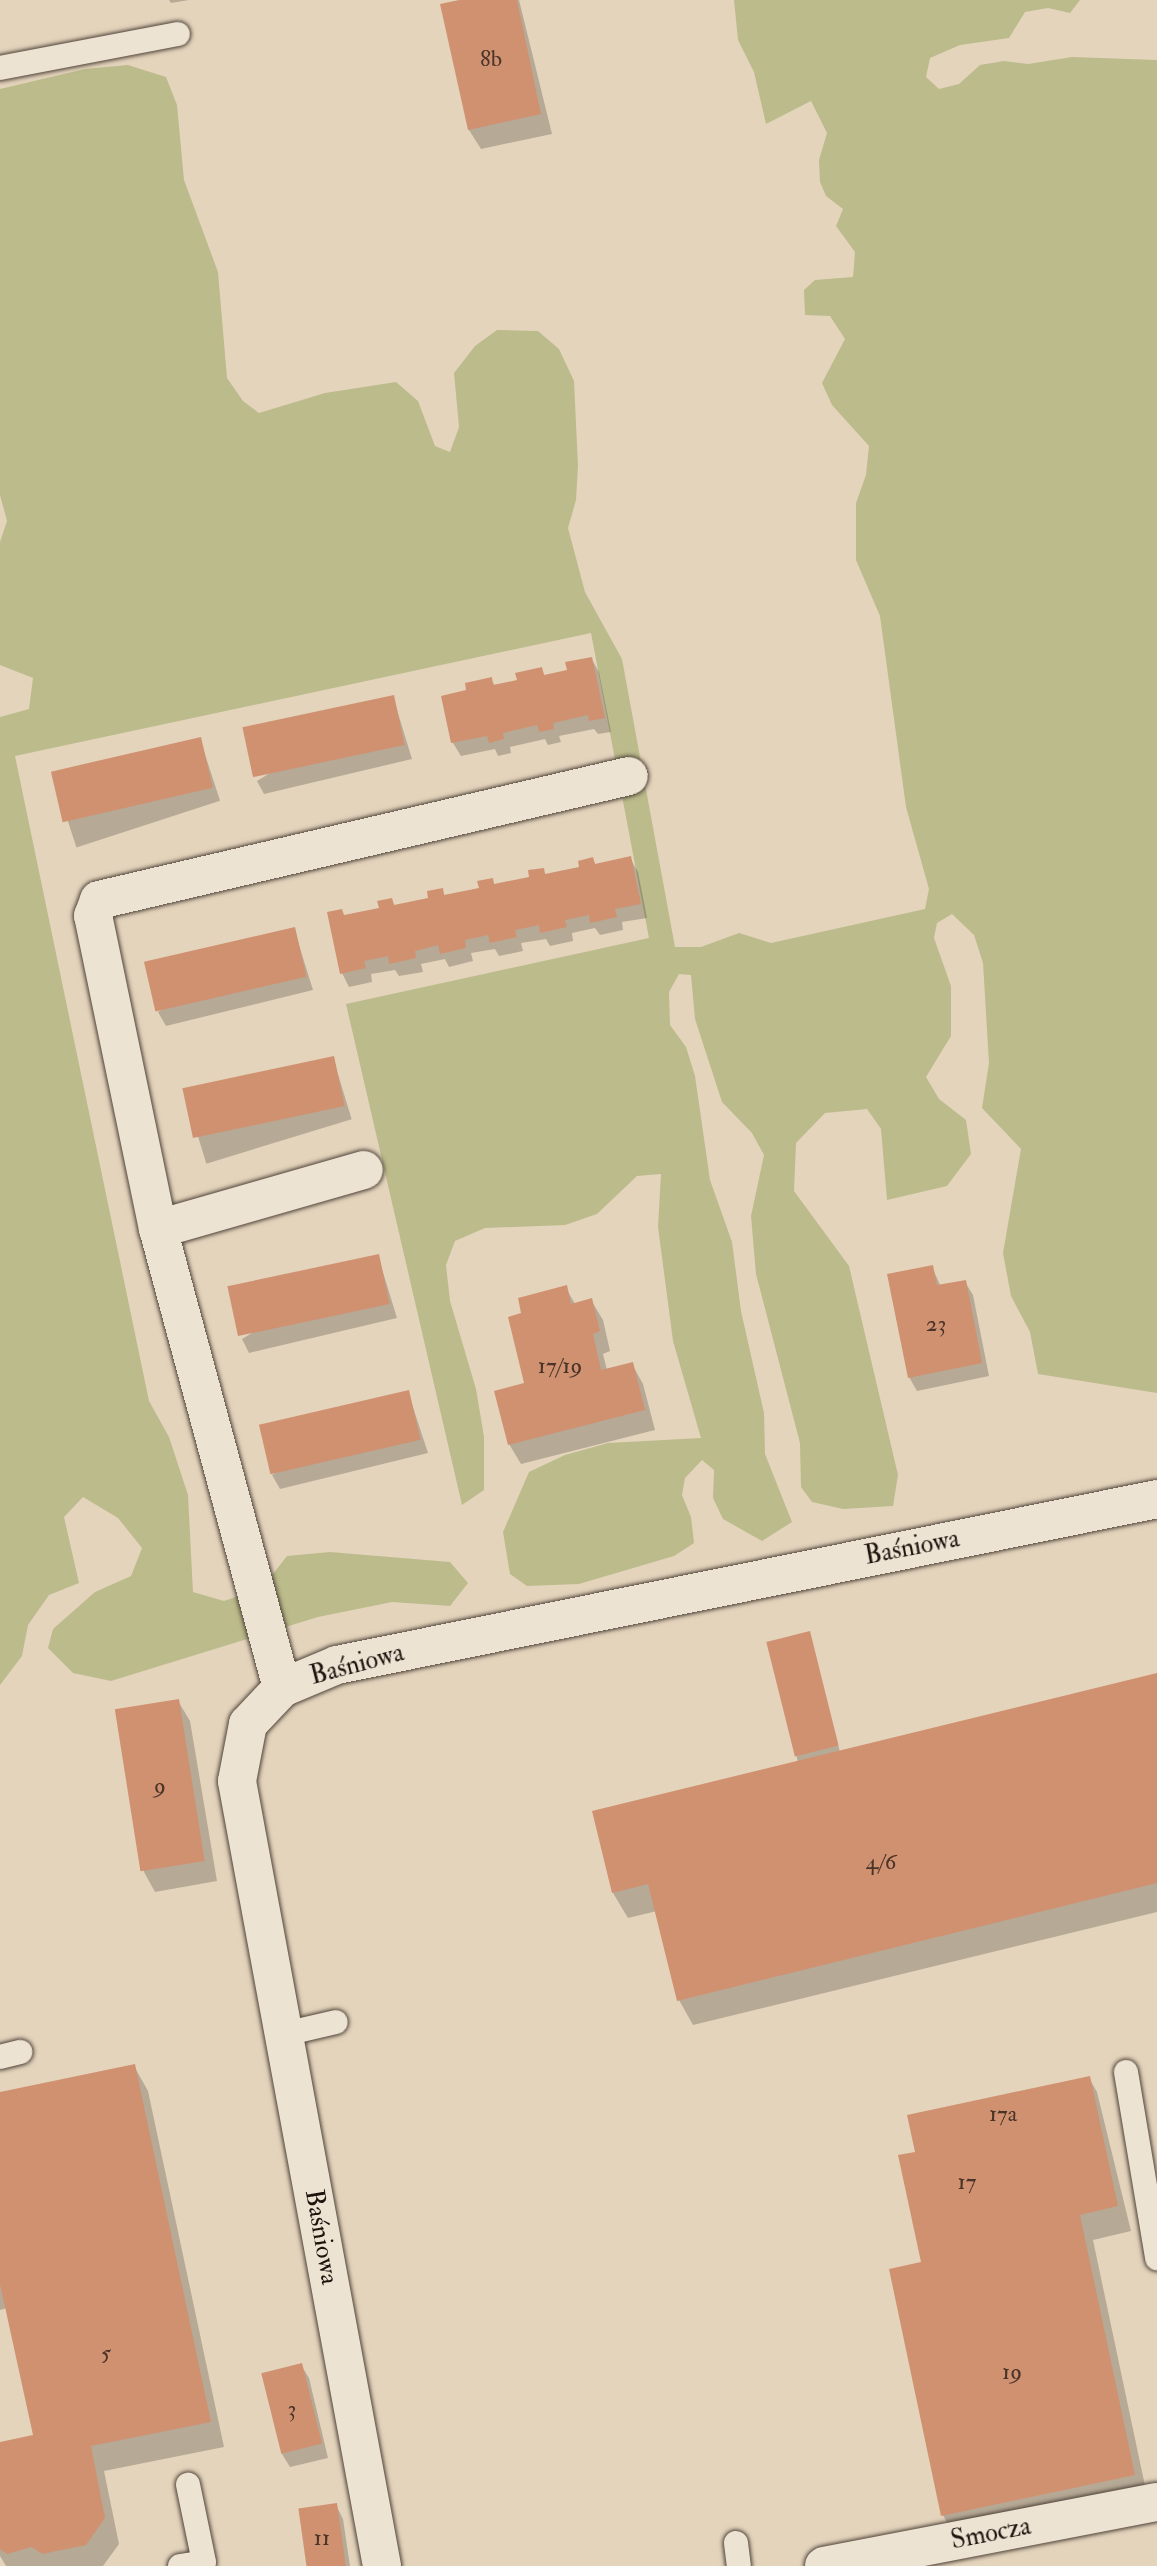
<!DOCTYPE html>
<html>
<head>
<meta charset="utf-8">
<style>
  body { margin:0 }
  #map { position:relative; width:1157px; height:2566px; overflow:hidden; background:#e4d4bc; font-family:"IM FELL Double Pica",serif }
  div>[style] { position:absolute }
  .green>* { inset:0; background:#bcbb8b }
  .shadow>* { inset:0; background:#0003; transform-origin:0 0 }
  .building>* { inset:0; background:#d09171; transform-origin:0 0 }
  .roads { filter:drop-shadow(0 0 2px #50443a) drop-shadow(0 0 2px #50443a) }
  .lane>* { height:24px; margin:-12px; padding:0 12px; transform-origin:12px; border-radius:12px; background:#ede3d3 }
  .street>* { height:38px; margin:-19px; padding:0 19px; transform-origin:19px; border-radius:19px; background:#ede3d3 }
  span { translate:-50% -50%; white-space:nowrap; text-align:center; line-height:1.15; -webkit-text-stroke:5px #ede3d3; paint-order:stroke }
  .number-label { font-size:23px; color:#4a3327 }
  .number-label span { -webkit-text-stroke-width:0 }
  .street-label { font-size:26px; color:#1e140e }
</style>
</head>
<body>
<div id="map">
  <div class="green">
    <div style="clip-path:polygon(734px 0,1080px 0,1070px 13px,1048px 8px,1025px 12px,1009px 38px,960px 45px,930px 58px,926px 77px,939px 89px,959px 84px,980px 65px,1004px 61px,1028px 64px,1072px 57px,1157px 60px,1157px 1393px,1038px 1374px,1030px 1332px,1011px 1296px,1003px 1253px,1021px 1149px,982px 1108px,989px 1063px,983px 963px,974px 935px,952px 914px,937px 923px,934px 938px,951px 986px,951px 1036px,926px 1077px,939px 1099px,966px 1120px,971px 1154px,947px 1186px,887px 1200px,881px 1129px,867px 1109px,825px 1113px,796px 1143px,794px 1191px,849px 1266px,898px 1475px,893px 1506px,843px 1509px,812px 1502px,801px 1487px,800px 1443px,756px 1274px,751px 1216px,764px 1155px,752px 1133px,722px 1102px,695px 1019px,691px 975px,679px 974px,669px 992px,670px 1025px,686px 1047px,695px 1076px,710px 1180px,732px 1242px,741px 1311px,764px 1413px,765px 1454px,792px 1522px,762px 1541px,723px 1519px,713px 1498px,714px 1470px,702px 1460px,685px 1478px,682px 1495px,691px 1517px,694px 1543px,674px 1556px,579px 1584px,527px 1586px,510px 1574px,503px 1532px,529px 1472px,565px 1455px,608px 1443px,701px 1438px,673px 1341px,658px 1227px,661px 1174px,637px 1176px,597px 1214px,565px 1225px,485px 1228px,455px 1241px,446px 1265px,450px 1301px,476px 1389px,484px 1437px,484px 1490px,462px 1505px,346px 1004px,649px 938px,591px 633px,15px 756px,149px 1401px,169px 1437px,188px 1495px,193px 1592px,224px 1601px,262px 1588px,287px 1556px,330px 1552px,450px 1562px,468px 1583px,450px 1606px,392px 1602px,318px 1617px,111px 1681px,73px 1673px,48px 1648px,53px 1629px,95px 1592px,131px 1576px,142px 1548px,118px 1518px,83px 1497px,64px 1517px,79px 1583px,49px 1595px,28px 1625px,22px 1656px,0 1685px,0 717px,29px 709px,33px 678px,0 665px,0 542px,7px 521px,0 495px,0 89px,85px 69px,128px 65px,166px 77px,177px 105px,184px 180px,218px 272px,227px 378px,243px 401px,259px 413px,325px 393px,396px 382px,418px 401px,435px 446px,450px 452px,459px 427px,454px 373px,475px 346px,497px 330px,538px 331px,559px 349px,574px 381px,578px 466px,576px 500px,568px 528px,585px 592px,622px 659px,675px 947px,701px 947px,739px 933px,771px 943px,925px 909px,929px 889px,906px 807px,880px 616px,856px 560px,856px 503px,866px 475px,869px 446px,832px 405px,822px 383px,845px 339px,830px 316px,805px 315px,804px 290px,815px 280px,853px 277px,855px 252px,836px 226px,843px 209px,826px 196px,820px 182px,819px 160px,827px 133px,811px 101px,766px 124px,754px 72px,738px 40px)"></div>
  </div>
  <div class="shadow">
    <div style="clip-path:polygon(169px 0,189px 0,171px 3px)"></div>
    <div style="clip-path:polygon(467px 0,519px 0,552px 134px,481px 149px,469px 130px)"></div>
    <div style="clip-path:polygon(591px 658px,599px 672px,611px 732px,598px 734px,594px 729px,559px 736px,561px 742px,548px 745px,545px 739px,510px 747px,511px 753px,498px 756px,495px 749px,461px 756px,453px 743px,444px 697px,468px 692px,491px 679px,495px 686px,519px 681px,541px 669px,545px 676px,569px 671px)"></div>
    <div style="clip-path:polygon(393px 697px,412px 759px,264px 794px,257px 781px)"></div>
    <div style="left:200px;top:739px;width:65px;height:151px;rotate:72deg"></div>
    <div style="clip-path:polygon(630px 858px,638px 872px,647px 918px,622px 922px,623px 930px,600px 935px,595px 928px,572px 933px,573px 941px,550px 946px,546px 939px,521px 943px,523px 951px,499px 956px,495px 949px,471px 953px,473px 961px,449px 967px,445px 959px,421px 964px,423px 972px,399px 976px,395px 970px,371px 974px,372px 982px,349px 987px,342px 973px,341px 911px,345px 917px,381px 910px,391px 900px,395px 906px,430px 899px,442px 890px,445px 896px,481px 889px,492px 880px,495px 885px,531px 878px,543px 870px,546px 875px,581px 868px,592px 859px,596px 865px)"></div>
    <div style="clip-path:polygon(294px 929px,313px 990px,166px 1026px,158px 1012px)"></div>
    <div style="left:333px;top:1058px;width:64px;height:152px;rotate:73deg"></div>
    <div style="clip-path:polygon(378px 1256px,397px 1318px,249px 1353px,242px 1339px)"></div>
    <div style="clip-path:polygon(932px 1267px,941px 1287px,965px 1282px,973px 1295px,989px 1376px,917px 1391px,909px 1377px)"></div>
    <div style="clip-path:polygon(566px 1288px,575px 1304px,591px 1300px,603px 1320px,610px 1351px,603px 1354px,607px 1370px,632px 1364px,643px 1384px,655px 1430px,521px 1464px,509px 1444px,526px 1384px,523px 1314px)"></div>
    <div style="clip-path:polygon(408px 1392px,428px 1453px,280px 1489px,272px 1475px)"></div>
    <div style="clip-path:polygon(809px 1633px,840px 1752px,1157px 1675px,1157px 1912px,693px 2025px,679px 2000px,657px 1911px,628px 1918px,613px 1893px,798px 1762px,768px 1643px)"></div>
    <div style="clip-path:polygon(178px 1701px,190px 1721px,217px 1881px,155px 1892px,144px 1872px,117px 1712px)"></div>
    <div style="clip-path:polygon(134px 2066px,148px 2091px,224px 2447px,104px 2471px,119px 2544px,103px 2566px,6px 2566px,0 2556px,0 2444px,35px 2436px,7px 2308px,0 2310px,0 2094px)"></div>
    <div style="clip-path:polygon(1089px 2078px,1097px 2092px,1131px 2231px,1093px 2240px,1148px 2500px,957px 2541px,943px 2515px,917px 2153px)"></div>
    <div style="clip-path:polygon(301px 2365px,309px 2378px,328px 2458px,290px 2467px,282px 2454px)"></div>
    <div style="clip-path:polygon(336px 2505px,343px 2519px,350px 2566px,309px 2566px)"></div>
  </div>
  <div class="building">
    <div style="clip-path:polygon(459px 0,517px 0,541px 114px,468px 130px,440px 4px)"></div>
    <div style="clip-path:polygon(592px 657px,605px 718px,589px 721px,588px 715px,553px 723px,554px 729px,539px 732px,537px 725px,503px 733px,504px 739px,489px 743px,487px 736px,451px 743px,441px 696px,466px 690px,465px 683px,492px 677px,493px 685px,517px 680px,515px 673px,542px 667px,544px 675px,567px 670px,565px 662px)"></div>
    <div style="left:394px;top:695px;width:51px;height:155px;rotate:78deg"></div>
    <div style="left:201px;top:737px;width:52px;height:154px;rotate:77deg"></div>
    <div style="clip-path:polygon(631px 856px,641px 904px,615px 909px,617px 917px,590px 923px,589px 915px,565px 920px,567px 927px,540px 933px,539px 925px,515px 930px,517px 937px,490px 943px,488px 935px,465px 940px,466px 948px,440px 954px,438px 945px,415px 951px,416px 958px,389px 964px,388px 956px,364px 961px,366px 968px,340px 974px,327px 912px,342px 909px,344px 915px,379px 908px,377px 901px,392px 898px,394px 905px,428px 898px,427px 891px,443px 888px,444px 895px,479px 888px,477px 881px,493px 878px,494px 884px,529px 877px,528px 870px,544px 868px,545px 874px,579px 867px,578px 861px,593px 857px,595px 864px)"></div>
    <div style="left:295px;top:927px;width:51px;height:155px;rotate:77deg"></div>
    <div style="left:334px;top:1056px;width:51px;height:155px;rotate:78deg"></div>
    <div style="left:379px;top:1254px;width:51px;height:155px;rotate:78deg"></div>
    <div style="clip-path:polygon(933px 1265px,937px 1285px,966px 1280px,982px 1363px,908px 1378px,887px 1274px)"></div>
    <div style="clip-path:polygon(567px 1285px,571px 1304px,592px 1298px,600px 1331px,593px 1334px,601px 1370px,633px 1362px,645px 1410px,508px 1445px,494px 1391px,524px 1383px,508px 1317px,521px 1313px,518px 1298px)"></div>
    <div style="left:409px;top:1390px;width:51px;height:154px;rotate:77deg"></div>
    <div style="left:810px;top:1631px;width:118px;height:45px;rotate:76deg"></div>
    <div style="clip-path:polygon(1157px 1673px,1157px 1883px,677px 2001px,648px 1884px,612px 1893px,592px 1811px)"></div>
    <div style="left:179px;top:1699px;width:164px;height:65px;rotate:81deg"></div>
    <div style="clip-path:polygon(135px 2064px,211px 2422px,91px 2446px,105px 2518px,86px 2545px,42px 2554px,32px 2547px,7px 2554px,0 2549px,0 2442px,33px 2435px,0 2284px,0 2092px)"></div>
    <div style="clip-path:polygon(1090px 2076px,1118px 2206px,1080px 2215px,1135px 2475px,941px 2516px,889px 2269px,921px 2262px,898px 2155px,915px 2152px,907px 2115px)"></div>
    <div style="left:302px;top:2363px;width:83px;height:42px;rotate:76deg"></div>
    <div style="left:337px;top:2503px;width:64px;height:39px;rotate:82deg"></div>
  </div>
  <div class="roads">
    <div class="lane">
      <div style="left:0;top:68px;width:181px;rotate:-10.8deg"></div>
      <div style="left:284px;top:2034px;width:53px;rotate:-13deg"></div>
      <div style="left:0;top:2057px;width:21px;rotate:-14deg"></div>
      <div style="left:1126px;top:2072px;width:189px;rotate:80.5deg"></div>
      <div style="left:736px;top:2543px;width:23px;rotate:83deg"></div>
      <div style="left:180px;top:2566px;width:24px;rotate:-9deg"></div>
      <div style="left:204px;top:2562px;width:79px;rotate:-101.7deg"></div>
    </div>
    <div class="street">
      <div style="left:158px;top:1229px;width:214px;rotate:-16deg"></div>
      <div style="left:282px;top:1688px;width:475px;rotate:-105.1deg"></div>
      <div style="left:158px;top:1229px;width:320px;rotate:-101.7deg"></div>
      <div style="left:93px;top:916px;width:17px;rotate:-69deg"></div>
      <div style="left:99px;top:900px;width:544px;rotate:-13.17deg"></div>
      <div style="left:382px;top:2566px;width:798px;rotate:-100.47deg"></div>
      <div style="left:237px;top:1781px;width:58px;rotate:-79.1deg"></div>
      <div style="left:248px;top:1724px;width:50px;rotate:-46.6deg"></div>
      <div style="left:282px;top:1688px;width:60px;rotate:-22.7deg"></div>
      <div style="left:337px;top:1665px;width:837px;rotate:-11.44deg"></div>
      <div style="left:824px;top:2566px;width:339px;rotate:-10.9deg"></div>
    </div>
  </div>
  <div class="number-label">
    <span style="left:491px;top:59px">8b</span>
    <span style="left:936px;top:1324px">23</span>
    <span style="left:560px;top:1366px">17/19</span>
    <span style="left:160px;top:1786px">9</span>
    <span style="left:881px;top:1862px">4/6</span>
    <span style="left:1003px;top:2114px">17a</span>
    <span style="left:967px;top:2182px">17</span>
    <span style="left:106px;top:2353px">5</span>
    <span style="left:1012px;top:2372px">19</span>
    <span style="left:292px;top:2409px">3</span>
    <span style="left:322px;top:2538px">11</span>
  </div>
  <div class="street-label">
    <span style="left:912px;top:1548px;rotate:-11deg">Baśniowa</span>
    <span style="left:357px;top:1665px;rotate:-15deg">Baśniowa</span>
    <span style="left:321px;top:2237px;rotate:80deg">Baśniowa</span>
    <span style="left:991px;top:2534px;rotate:-11deg">Smocza</span>
  </div>
</div>
</body>
</html>
